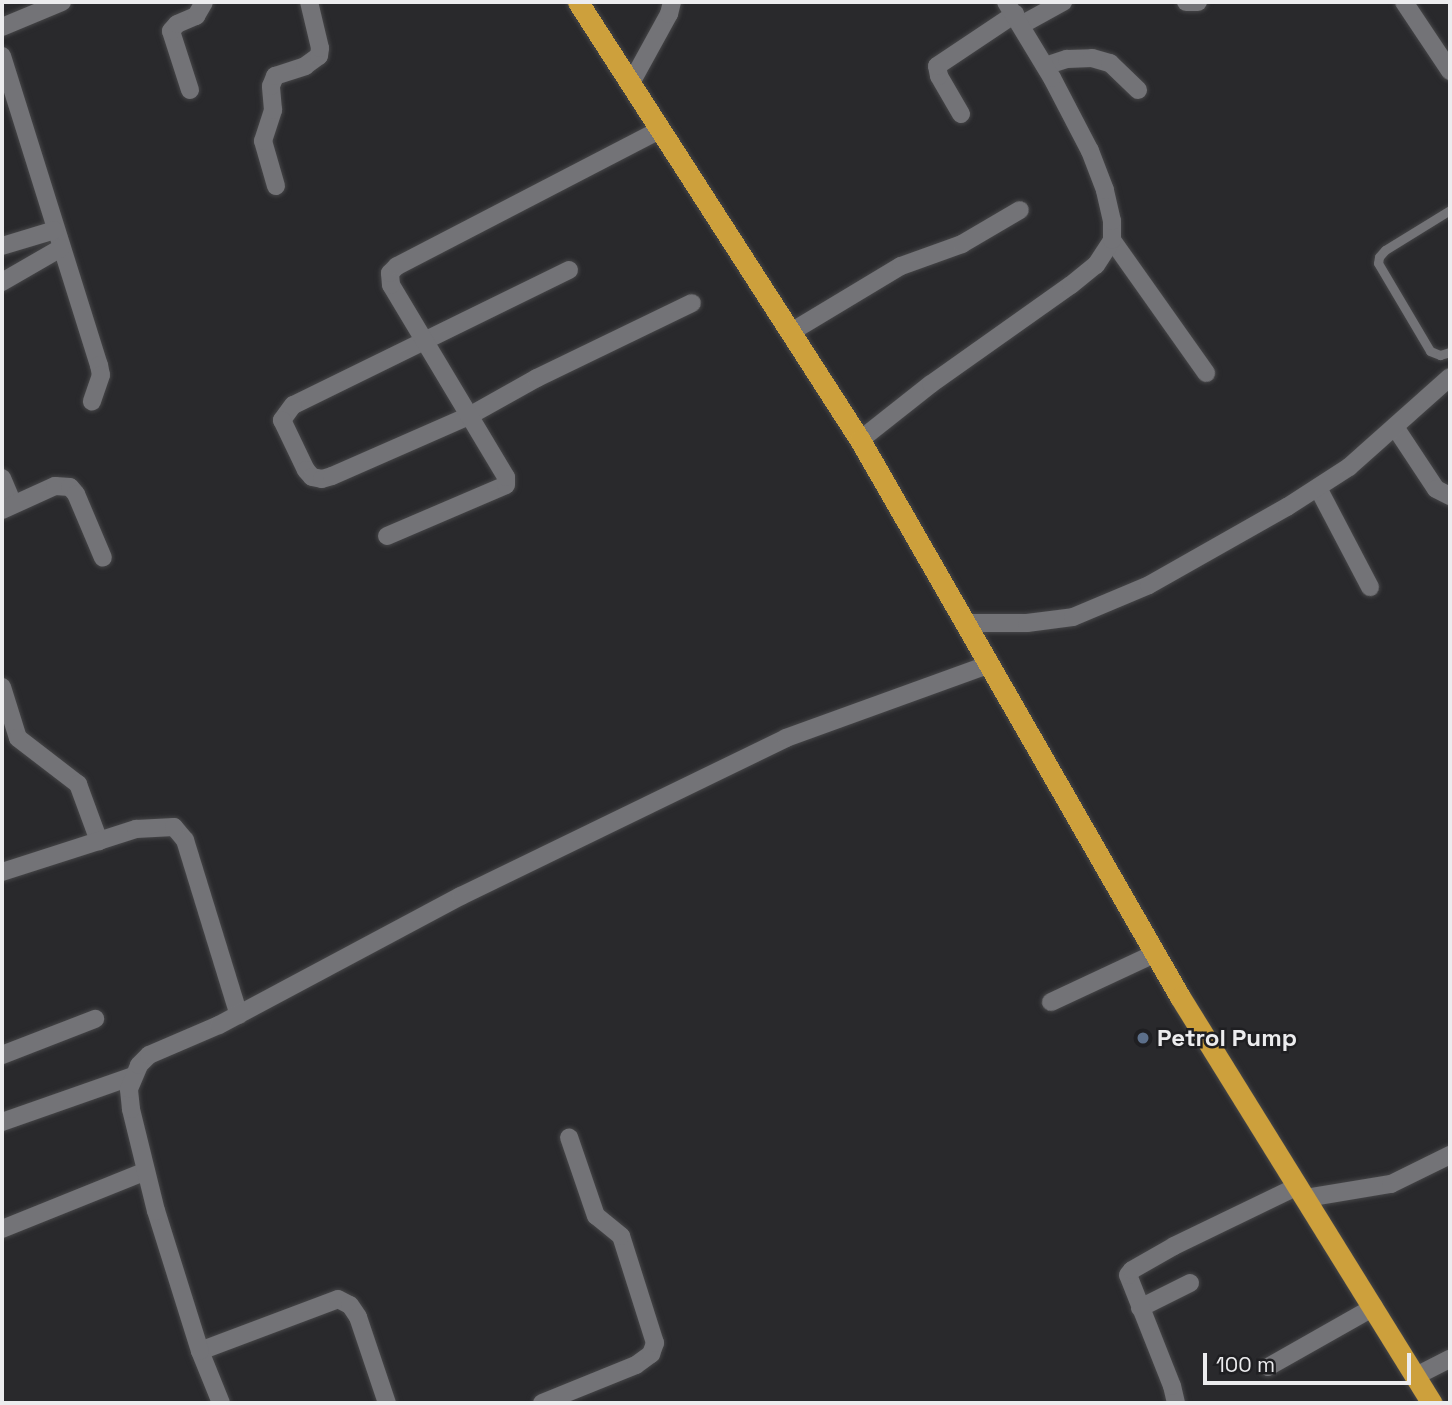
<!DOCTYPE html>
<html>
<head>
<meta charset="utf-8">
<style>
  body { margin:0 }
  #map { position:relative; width:1452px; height:1405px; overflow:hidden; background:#29292c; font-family:"Space Grotesk",sans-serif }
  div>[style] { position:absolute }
  .roads { filter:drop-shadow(0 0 2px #464648) drop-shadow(0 0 2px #464648) }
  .lane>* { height:9px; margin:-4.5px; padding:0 4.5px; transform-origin:4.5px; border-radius:4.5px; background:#737377 }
  .street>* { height:18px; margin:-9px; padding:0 9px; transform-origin:9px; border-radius:9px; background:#737377 }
  .highway>* { height:21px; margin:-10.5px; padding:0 10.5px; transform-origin:10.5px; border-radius:10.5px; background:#cda03c }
  .dots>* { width:19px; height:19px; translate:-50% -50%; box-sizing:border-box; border:4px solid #1f1f22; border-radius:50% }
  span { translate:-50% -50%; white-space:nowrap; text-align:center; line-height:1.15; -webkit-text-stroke:5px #1f1f22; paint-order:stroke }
  .poi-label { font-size:24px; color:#ececee; font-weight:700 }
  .left { translate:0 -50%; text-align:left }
  .frame { position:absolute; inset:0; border:4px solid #ececee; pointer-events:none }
  .scale { position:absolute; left:1203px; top:1353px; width:208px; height:32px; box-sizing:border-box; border:4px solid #ececee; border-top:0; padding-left:9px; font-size:21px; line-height:24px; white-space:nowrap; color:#ececee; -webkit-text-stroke:5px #1f1f22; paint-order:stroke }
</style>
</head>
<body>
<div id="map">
  <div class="roads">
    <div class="lane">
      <div style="left:1450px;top:210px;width:76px;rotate:148.4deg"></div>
      <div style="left:1385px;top:250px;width:9px;rotate:131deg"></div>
      <div style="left:1379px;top:257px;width:6px;rotate:99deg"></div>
      <div style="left:1378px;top:263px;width:102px;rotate:59.4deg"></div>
      <div style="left:1430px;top:351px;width:11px;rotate:22deg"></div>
      <div style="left:1440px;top:355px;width:10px;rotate:-17deg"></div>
    </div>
    <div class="street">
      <div style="left:1186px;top:2px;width:12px"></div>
      <div style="left:1404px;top:2px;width:83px;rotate:56.3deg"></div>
      <div style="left:1021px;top:25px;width:48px;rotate:-28.7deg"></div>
      <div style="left:2px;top:27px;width:65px;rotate:-22.6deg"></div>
      <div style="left:2px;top:56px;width:324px;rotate:72.6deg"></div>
      <div style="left:99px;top:365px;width:10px;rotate:79deg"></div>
      <div style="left:101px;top:375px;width:28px;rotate:109deg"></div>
      <div style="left:1045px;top:66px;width:23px;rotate:-18deg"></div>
      <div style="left:1067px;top:59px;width:25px;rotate:-2deg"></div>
      <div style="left:1092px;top:58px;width:19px;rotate:16deg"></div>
      <div style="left:1110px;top:63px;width:39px;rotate:44deg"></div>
      <div style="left:631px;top:83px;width:79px;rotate:-61.2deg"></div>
      <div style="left:669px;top:14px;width:12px;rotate:-76deg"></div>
      <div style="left:190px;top:90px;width:62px;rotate:-107.9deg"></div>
      <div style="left:171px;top:31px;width:9px;rotate:-49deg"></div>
      <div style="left:177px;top:24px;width:21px;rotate:-23deg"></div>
      <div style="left:196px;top:16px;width:16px;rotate:-60deg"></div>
      <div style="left:961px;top:114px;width:44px;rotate:-120.1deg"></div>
      <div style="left:939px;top:76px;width:10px;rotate:-101deg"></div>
      <div style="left:937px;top:66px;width:94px;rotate:-33.7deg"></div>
      <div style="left:276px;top:186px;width:47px;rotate:-106.1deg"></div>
      <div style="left:263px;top:141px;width:33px;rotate:-72deg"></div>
      <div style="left:273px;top:110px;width:24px;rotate:-95deg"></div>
      <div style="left:271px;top:86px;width:11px;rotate:-68deg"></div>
      <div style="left:275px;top:76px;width:32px;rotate:-18deg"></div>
      <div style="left:305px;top:66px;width:17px;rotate:-36deg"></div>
      <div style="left:319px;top:56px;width:8px;rotate:-83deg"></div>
      <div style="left:320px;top:48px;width:47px;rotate:-103.4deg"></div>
      <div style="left:1112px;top:240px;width:163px;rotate:54.7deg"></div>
      <div style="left:2px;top:246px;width:55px;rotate:-16.8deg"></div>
      <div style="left:569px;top:270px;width:307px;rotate:153.9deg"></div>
      <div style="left:293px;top:405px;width:19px;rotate:126deg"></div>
      <div style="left:282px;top:420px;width:55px;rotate:64.4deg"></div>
      <div style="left:306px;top:470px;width:9px;rotate:49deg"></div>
      <div style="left:312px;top:477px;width:10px;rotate:11deg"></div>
      <div style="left:322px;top:479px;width:10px;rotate:-17deg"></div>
      <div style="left:332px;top:476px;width:150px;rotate:-23.7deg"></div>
      <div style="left:469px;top:416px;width:78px;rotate:-29.2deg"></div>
      <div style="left:537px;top:378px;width:172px;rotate:-25.8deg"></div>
      <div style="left:2px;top:282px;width:68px;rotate:-30deg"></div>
      <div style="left:791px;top:332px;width:128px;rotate:-31deg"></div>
      <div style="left:901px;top:266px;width:65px;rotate:-19.8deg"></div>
      <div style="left:962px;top:244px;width:67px;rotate:-30.4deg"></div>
      <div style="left:1395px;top:427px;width:74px;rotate:56.5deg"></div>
      <div style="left:1436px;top:489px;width:16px;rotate:27deg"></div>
      <div style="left:860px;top:440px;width:90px;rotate:-38.3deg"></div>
      <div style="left:931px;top:384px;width:171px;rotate:-35.3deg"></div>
      <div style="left:1071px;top:285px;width:32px;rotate:-39deg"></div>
      <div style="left:1096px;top:265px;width:30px;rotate:-57deg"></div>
      <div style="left:1112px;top:240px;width:19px;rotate:-90deg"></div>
      <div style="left:1112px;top:221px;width:32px;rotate:-103deg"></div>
      <div style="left:1105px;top:190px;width:42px;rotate:-111deg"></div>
      <div style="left:1090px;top:151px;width:82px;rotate:-117.5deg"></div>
      <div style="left:1052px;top:78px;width:89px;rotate:-121.2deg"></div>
      <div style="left:2px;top:478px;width:28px;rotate:67deg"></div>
      <div style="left:1318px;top:488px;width:112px;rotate:62.3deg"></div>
      <div style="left:2px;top:510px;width:58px;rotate:-24.4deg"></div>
      <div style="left:55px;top:486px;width:15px;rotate:4deg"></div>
      <div style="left:70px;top:487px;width:9px;rotate:49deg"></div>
      <div style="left:76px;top:494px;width:69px;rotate:67.1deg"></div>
      <div style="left:387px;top:536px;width:129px;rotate:-23.2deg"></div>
      <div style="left:506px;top:485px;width:8px;rotate:-90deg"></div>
      <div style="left:506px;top:477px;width:224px;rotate:-120.9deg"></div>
      <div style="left:391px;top:285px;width:12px;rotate:-95deg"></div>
      <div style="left:390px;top:273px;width:10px;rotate:-45deg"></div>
      <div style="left:397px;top:266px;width:297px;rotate:-27.4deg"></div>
      <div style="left:967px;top:623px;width:60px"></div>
      <div style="left:1027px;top:623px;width:46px;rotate:-7.4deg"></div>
      <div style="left:1073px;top:617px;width:82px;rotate:-22.8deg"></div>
      <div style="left:1149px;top:585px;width:159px;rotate:-29.5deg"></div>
      <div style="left:1287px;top:507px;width:74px;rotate:-32.8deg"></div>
      <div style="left:1349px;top:467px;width:135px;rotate:-41.7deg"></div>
      <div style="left:2px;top:687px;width:53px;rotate:72.6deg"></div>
      <div style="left:18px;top:738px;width:76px;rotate:37.5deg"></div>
      <div style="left:78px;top:784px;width:61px;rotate:69.8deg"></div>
      <div style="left:2px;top:872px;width:141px;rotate:-17.8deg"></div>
      <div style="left:136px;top:829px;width:38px;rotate:-3deg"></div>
      <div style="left:174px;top:827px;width:17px;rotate:50deg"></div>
      <div style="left:185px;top:840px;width:183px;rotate:72.9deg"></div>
      <div style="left:1051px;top:1002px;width:114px;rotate:-25deg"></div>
      <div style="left:2px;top:1055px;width:100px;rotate:-21.2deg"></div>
      <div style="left:2px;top:1122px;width:139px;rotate:-19.3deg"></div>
      <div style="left:1306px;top:1198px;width:86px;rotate:-9.4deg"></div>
      <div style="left:1391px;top:1184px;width:66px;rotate:-26.2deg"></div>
      <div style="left:2px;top:1229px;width:155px;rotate:-21.9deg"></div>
      <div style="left:1140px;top:1308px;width:56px;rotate:-26.6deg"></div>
      <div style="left:200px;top:1351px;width:147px;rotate:-20.6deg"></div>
      <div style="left:338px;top:1299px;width:13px;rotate:27deg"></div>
      <div style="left:350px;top:1305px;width:14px;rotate:56deg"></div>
      <div style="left:358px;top:1317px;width:91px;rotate:71.4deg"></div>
      <div style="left:1268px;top:1367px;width:122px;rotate:-29.5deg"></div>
      <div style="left:1416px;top:1376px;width:38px;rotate:-27deg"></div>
      <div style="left:221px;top:1403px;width:56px;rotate:-112deg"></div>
      <div style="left:200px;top:1351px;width:147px;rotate:-107.4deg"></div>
      <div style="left:156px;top:1211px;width:105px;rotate:-103.8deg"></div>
      <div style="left:131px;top:1109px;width:20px;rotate:-96deg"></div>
      <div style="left:129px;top:1089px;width:26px;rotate:-67deg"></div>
      <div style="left:139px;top:1065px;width:14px;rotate:-45deg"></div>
      <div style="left:149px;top:1055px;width:76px;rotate:-23.2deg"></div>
      <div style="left:219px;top:1025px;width:274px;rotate:-28.1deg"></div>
      <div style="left:461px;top:896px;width:361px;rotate:-25.9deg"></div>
      <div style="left:786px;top:738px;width:217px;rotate:-19.9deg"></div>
      <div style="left:542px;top:1403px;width:101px;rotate:-22deg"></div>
      <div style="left:636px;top:1365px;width:19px;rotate:-36deg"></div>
      <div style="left:651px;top:1354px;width:12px;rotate:-70deg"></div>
      <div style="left:655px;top:1343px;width:112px;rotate:-107.6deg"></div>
      <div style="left:621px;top:1236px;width:32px;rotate:-141deg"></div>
      <div style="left:596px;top:1216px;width:83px;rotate:-108.9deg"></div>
      <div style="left:1176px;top:1403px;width:17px;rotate:-103deg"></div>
      <div style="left:1172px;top:1386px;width:119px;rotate:-111.6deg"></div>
      <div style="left:1128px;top:1275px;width:6px;rotate:-51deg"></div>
      <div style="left:1132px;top:1270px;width:48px;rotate:-29.7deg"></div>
      <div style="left:1174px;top:1246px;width:138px;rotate:-25.8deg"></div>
    </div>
    <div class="highway">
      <div style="left:578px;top:2px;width:521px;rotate:57.23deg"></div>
      <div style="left:860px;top:440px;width:642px;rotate:60.12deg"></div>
      <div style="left:1180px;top:997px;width:478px;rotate:58.2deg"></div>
    </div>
  </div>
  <div class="dots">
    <div style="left:1143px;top:1038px;background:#5c6f8a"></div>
  </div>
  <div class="poi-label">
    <span class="left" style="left:1157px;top:1038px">Petrol Pump</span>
  </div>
  <div class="frame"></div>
  <div class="scale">100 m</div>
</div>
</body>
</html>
